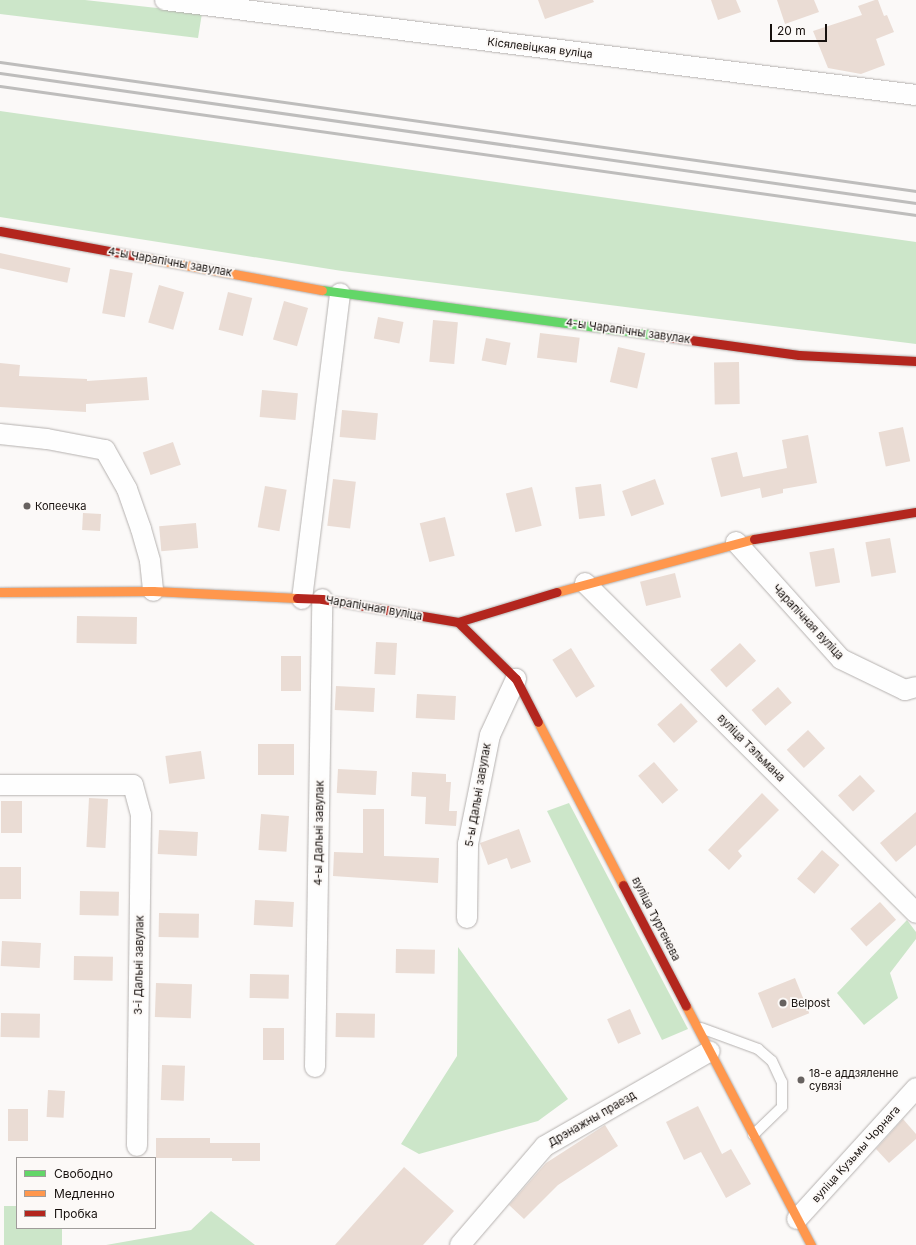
<!DOCTYPE html>
<html>
<head>
<meta charset="utf-8">
<style>
  body { margin:0 }
  #map { position:relative; width:916px; height:1245px; overflow:hidden; background:#fbf9f8; font-family:Inter,sans-serif }
  div>[style] { position:absolute }
  .green>* { inset:0; background:#cce6c9 }
  .building>* { inset:0; background:#eadcd4; transform-origin:0 0 }
  .roads { filter:drop-shadow(0 0 1px #b5b1af) drop-shadow(0 0 1px #b5b1af) }
  .lane>* { height:10px; margin:-5px; padding:0 5px; transform-origin:5px; border-radius:5px; background:#fefefe }
  .street>* { height:20px; margin:-10px; padding:0 10px; transform-origin:10px; border-radius:10px; background:#fefefe }
  .fast>* { height:9px; margin:-4.5px; padding:0 4.5px; transform-origin:4.5px; border-radius:4.5px; background:#63d668 }
  .slow>* { height:9px; margin:-4.5px; padding:0 4.5px; transform-origin:4.5px; border-radius:4.5px; background:#ff974d }
  .jam>* { height:9px; margin:-4.5px; padding:0 4.5px; transform-origin:4.5px; border-radius:4.5px; background:#b3261e }
  .rail>* { height:3px; margin:-1.5px; padding:0 1.5px; transform-origin:1.5px; border-radius:1.5px; background:#bebdbc }
  .dots>* { width:11px; height:11px; translate:-50% -50%; box-sizing:border-box; border:2px solid #fcf9f7; border-radius:50% }
  span { translate:-50% -50%; white-space:nowrap; text-align:center; line-height:1.15; -webkit-text-stroke:3.5px #fcf9f7; paint-order:stroke }
  .street-label { font-size:11px; color:#17110e }
  .poi-label { font-size:11px; color:#17110e }
  .left { translate:0 -50%; text-align:left }
  .legend { position:absolute; left:16px; top:1157px; width:140px; height:72px; box-sizing:border-box; background:#fcf9f7; border:1px solid #a09c9a; margin:0; padding:5px 7px; list-style:none; font-size:12px; color:#17110e }
  .legend li { display:flex; align-items:center; gap:8px; height:20px }
  .legend b { width:20px; border:1px solid #a09c9a }
  .scale { position:absolute; left:770px; top:24px; width:57px; height:18px; box-sizing:border-box; border:2px solid #17110e; border-top:0; padding-left:5px; font-size:12px; line-height:14px; white-space:nowrap; color:#17110e; -webkit-text-stroke:3px #fcf9f7; paint-order:stroke }
</style>
</head>
<body>
<div id="map">
  <div class="green">
    <div style="clip-path:polygon(0 0,85px 0,202px 13px,198px 38px,0 14px)"></div>
    <div style="clip-path:polygon(0 111px,916px 242px,916px 344px,342px 271px,0 217px)"></div>
    <div style="clip-path:polygon(569px 803px,688px 1029px,662px 1040px,547px 811px)"></div>
    <div style="clip-path:polygon(907px 920px,916px 932px,916px 939px,890px 973px,898px 998px,864px 1025px,837px 993px)"></div>
    <div style="clip-path:polygon(458px 947px,568px 1099px,538px 1121px,419px 1154px,401px 1144px,457px 1056px)"></div>
    <div style="clip-path:polygon(4px 1206px,17px 1206px,17px 1228px,62px 1228px,62px 1245px,4px 1245px)"></div>
    <div style="clip-path:polygon(211px 1211px,255px 1245px,106px 1245px,191px 1230px)"></div>
  </div>
  <div class="building">
    <div style="clip-path:polygon(538px 0,593px 0,594px 2px,545px 19px)"></div>
    <div style="clip-path:polygon(711px 0,736px 0,741px 12px,718px 20px)"></div>
    <div style="clip-path:polygon(777px 0,814px 0,819px 12px,785px 24px)"></div>
    <div style="clip-path:polygon(875px 0,878px 0,884px 16px,887px 15px,894px 32px,876px 39px,885px 65px,861px 74px,828px 68px,813px 31px,862px 15px,858px 6px)"></div>
    <div style="left:0;top:253px;width:72px;height:15px;rotate:12deg"></div>
    <div style="left:110px;top:269px;width:23px;height:45px;rotate:10deg"></div>
    <div style="left:159px;top:285px;width:26px;height:39px;rotate:16deg"></div>
    <div style="left:228px;top:292px;width:25px;height:39px;rotate:14deg"></div>
    <div style="left:284px;top:301px;width:25px;height:40px;rotate:16deg"></div>
    <div style="left:378px;top:317px;width:26px;height:22px;rotate:11deg"></div>
    <div style="left:433px;top:320px;width:25px;height:42px;rotate:5deg"></div>
    <div style="left:540px;top:333px;width:40px;height:25px;rotate:7deg"></div>
    <div style="left:486px;top:338px;width:25px;height:23px;rotate:11deg"></div>
    <div style="left:618px;top:347px;width:28px;height:36px;rotate:13deg"></div>
    <div style="left:739px;top:362px;width:42px;height:25px;rotate:89deg"></div>
    <div style="clip-path:polygon(0 363px,20px 365px,19px 376px,87px 379px,87px 381px,147px 377px,149px 400px,86px 404px,86px 412px,0 407px)"></div>
    <div style="left:262px;top:390px;width:36px;height:27px;rotate:5deg"></div>
    <div style="left:342px;top:410px;width:36px;height:27px;rotate:5deg"></div>
    <div style="left:903px;top:427px;width:35px;height:25px;rotate:78deg"></div>
    <div style="clip-path:polygon(808px 435px,817px 483px,783px 489px,783px 493px,762px 498px,760px 488px,721px 497px,711px 458px,737px 452px,743px 477px,787px 468px,782px 440px)"></div>
    <div style="left:173px;top:442px;width:24px;height:32px;rotate:71deg"></div>
    <div style="left:333px;top:479px;width:23px;height:47px;rotate:7deg"></div>
    <div style="left:655px;top:479px;width:27px;height:35px;rotate:70deg"></div>
    <div style="left:601px;top:484px;width:32px;height:26px;rotate:83deg"></div>
    <div style="left:265px;top:486px;width:22px;height:42px;rotate:10deg"></div>
    <div style="left:532px;top:487px;width:40px;height:27px;rotate:76deg"></div>
    <div style="left:83px;top:513px;width:18px;height:17px;rotate:3deg"></div>
    <div style="left:445px;top:517px;width:40px;height:26px;rotate:76deg"></div>
    <div style="left:196px;top:523px;width:25px;height:37px;rotate:85deg"></div>
    <div style="left:890px;top:538px;width:35px;height:25px;rotate:80deg"></div>
    <div style="left:834px;top:548px;width:35px;height:25px;rotate:80deg"></div>
    <div style="left:675px;top:573px;width:25px;height:36px;rotate:76deg"></div>
    <div style="left:77px;top:616px;width:60px;height:27px;rotate:1deg"></div>
    <div style="left:376px;top:642px;width:21px;height:32px;rotate:3deg"></div>
    <div style="left:740px;top:643px;width:24px;height:40px;rotate:48deg"></div>
    <div style="left:571px;top:648px;width:45px;height:22px;rotate:58deg"></div>
    <div style="left:281px;top:656px;width:20px;height:35px"></div>
    <div style="left:336px;top:686px;width:39px;height:24px;rotate:3deg"></div>
    <div style="left:778px;top:687px;width:21px;height:35px;rotate:49deg"></div>
    <div style="left:417px;top:694px;width:39px;height:24px;rotate:3deg"></div>
    <div style="left:681px;top:703px;width:25px;height:32px;rotate:48deg"></div>
    <div style="left:808px;top:730px;width:25px;height:29px;rotate:47deg"></div>
    <div style="left:294px;top:744px;width:31px;height:36px;rotate:90deg"></div>
    <div style="left:201px;top:751px;width:28px;height:36px;rotate:82deg"></div>
    <div style="left:654px;top:762px;width:37px;height:21px;rotate:49deg"></div>
    <div style="left:338px;top:769px;width:39px;height:24px;rotate:3deg"></div>
    <div style="clip-path:polygon(412px 772px,446px 774px,446px 782px,451px 782px,449px 811px,457px 811px,456px 826px,425px 824px,426px 797px,411px 796px)"></div>
    <div style="left:860px;top:775px;width:22px;height:30px;rotate:47deg"></div>
    <div style="clip-path:polygon(762px 793px,779px 810px,738px 851px,742px 856px,729px 870px,708px 850px)"></div>
    <div style="left:89px;top:798px;width:19px;height:49px;rotate:3deg"></div>
    <div style="left:1px;top:801px;width:21px;height:32px"></div>
    <div style="clip-path:polygon(363px 809px,384px 809px,384px 856px,439px 858px,438px 883px,333px 876px,334px 852px,363px 853px)"></div>
    <div style="clip-path:polygon(916px 812px,916px 845px,896px 862px,880px 843px)"></div>
    <div style="left:261px;top:814px;width:28px;height:36px;rotate:4deg"></div>
    <div style="clip-path:polygon(519px 829px,531px 862px,511px 869px,507px 858px,488px 865px,480px 843px)"></div>
    <div style="left:159px;top:830px;width:39px;height:24px;rotate:3deg"></div>
    <div style="left:822px;top:850px;width:23px;height:38px;rotate:41deg"></div>
    <div style="left:0;top:867px;width:21px;height:32px"></div>
    <div style="left:80px;top:891px;width:39px;height:24px;rotate:1deg"></div>
    <div style="left:255px;top:900px;width:39px;height:25px;rotate:3deg"></div>
    <div style="left:880px;top:902px;width:24px;height:40px;rotate:48deg"></div>
    <div style="left:159px;top:913px;width:40px;height:24px;rotate:1deg"></div>
    <div style="left:2px;top:941px;width:39px;height:25px;rotate:3deg"></div>
    <div style="left:396px;top:949px;width:39px;height:24px;rotate:1deg"></div>
    <div style="left:74px;top:956px;width:39px;height:24px;rotate:1deg"></div>
    <div style="left:250px;top:974px;width:39px;height:24px;rotate:1deg"></div>
    <div style="left:795px;top:978px;width:38px;height:40px;rotate:68deg"></div>
    <div style="left:156px;top:983px;width:36px;height:34px;rotate:2deg"></div>
    <div style="left:630px;top:1009px;width:27px;height:25px;rotate:66deg"></div>
    <div style="left:1px;top:1013px;width:39px;height:24px;rotate:1deg"></div>
    <div style="left:336px;top:1013px;width:39px;height:24px;rotate:1deg"></div>
    <div style="left:284px;top:1028px;width:32px;height:21px;rotate:90deg"></div>
    <div style="left:162px;top:1065px;width:23px;height:35px;rotate:2deg"></div>
    <div style="left:48px;top:1090px;width:17px;height:27px;rotate:3deg"></div>
    <div style="clip-path:polygon(698px 1106px,722px 1154px,731px 1149px,751px 1184px,726px 1198px,701px 1152px,684px 1160px,666px 1122px)"></div>
    <div style="left:8px;top:1109px;width:20px;height:32px"></div>
    <div style="clip-path:polygon(903px 1119px,916px 1134px,916px 1139px,889px 1163px,876px 1149px)"></div>
    <div style="clip-path:polygon(605px 1125px,618px 1146px,558px 1185px,524px 1219px,509px 1205px,546px 1163px)"></div>
    <div style="clip-path:polygon(156px 1138px,210px 1138px,210px 1143px,260px 1143px,260px 1161px,232px 1161px,232px 1158px,156px 1158px)"></div>
    <div style="clip-path:polygon(404px 1167px,454px 1211px,423px 1245px,335px 1245px)"></div>
  </div>
  <div class="roads">
    <div class="lane">
      <div style="left:701px;top:1028px;width:61px;rotate:20.2deg"></div>
      <div style="left:758px;top:1049px;width:18px;rotate:41deg"></div>
      <div style="left:772px;top:1061px;width:23px;rotate:65deg"></div>
      <div style="left:782px;top:1082px;width:25px;rotate:90deg"></div>
      <div style="left:782px;top:1107px;width:40px;rotate:136deg"></div>
    </div>
    <div class="street">
      <div style="left:165px;top:0;width:757px;rotate:7.21deg"></div>
      <div style="left:0;top:434px;width:47px;rotate:6.1deg"></div>
      <div style="left:47px;top:439px;width:59px;rotate:10.7deg"></div>
      <div style="left:105px;top:450px;width:45px;rotate:60.6deg"></div>
      <div style="left:127px;top:489px;width:42px;rotate:70.7deg"></div>
      <div style="left:141px;top:529px;width:33px;rotate:74deg"></div>
      <div style="left:150px;top:561px;width:30px;rotate:84deg"></div>
      <div style="left:736px;top:542px;width:157px;rotate:48.1deg"></div>
      <div style="left:841px;top:659px;width:71px;rotate:25.8deg"></div>
      <div style="left:905px;top:690px;width:11px;rotate:-15deg"></div>
      <div style="left:585px;top:583px;width:467px;rotate:44.9deg"></div>
      <div style="left:302px;top:599px;width:308px;rotate:-82.9deg"></div>
      <div style="left:0;top:785px;width:133px"></div>
      <div style="left:133px;top:785px;width:31px;rotate:75deg"></div>
      <div style="left:141px;top:815px;width:331px;rotate:90.7deg"></div>
      <div style="left:467px;top:918px;width:74px;rotate:-89.2deg"></div>
      <div style="left:468px;top:844px;width:111px;rotate:-78.6deg"></div>
      <div style="left:490px;top:735px;width:62px;rotate:-65.1deg"></div>
      <div style="left:315px;top:1067px;width:468px;rotate:-89.1deg"></div>
      <div style="left:797px;top:1219px;width:177px;rotate:-47.7deg"></div>
      <div style="left:460px;top:1245px;width:130px;rotate:-49.4deg"></div>
      <div style="left:545px;top:1146px;width:190px;rotate:-29.9deg"></div>
    </div>
    <div class="fast">
      <div style="left:322px;top:290px;width:343px;rotate:7.7deg"></div>
    </div>
    <div class="slow">
      <div style="left:136px;top:256px;width:189px;rotate:10.4deg"></div>
      <div style="left:0;top:592px;width:153px;rotate:-0.4deg"></div>
      <div style="left:153px;top:591px;width:144px;rotate:2.8deg"></div>
      <div style="left:557px;top:592px;width:204px;rotate:-15.1deg"></div>
      <div style="left:538px;top:722px;width:184px;rotate:62.5deg"></div>
      <div style="left:686px;top:1006px;width:270px;rotate:62.4deg"></div>
    </div>
    <div class="jam">
      <div style="left:0;top:231px;width:138px;rotate:10.4deg"></div>
      <div style="left:662px;top:336px;width:138px;rotate:7.9deg"></div>
      <div style="left:799px;top:355px;width:117px;rotate:2.9deg"></div>
      <div style="left:754px;top:539px;width:164px;rotate:-9.5deg"></div>
      <div style="left:297px;top:598px;width:25px;rotate:2deg"></div>
      <div style="left:322px;top:599px;width:138px;rotate:9.6deg"></div>
      <div style="left:458px;top:622px;width:103px;rotate:-16.9deg"></div>
      <div style="left:458px;top:622px;width:81px;rotate:44.5deg"></div>
      <div style="left:516px;top:679px;width:48px;rotate:62.9deg"></div>
      <div style="left:623px;top:885px;width:136px;rotate:62.5deg"></div>
    </div>
  </div>
  <div class="rail">
    <div style="left:0;top:62px;width:925px;rotate:8.02deg"></div>
    <div style="left:0;top:73px;width:925px;rotate:8.08deg"></div>
    <div style="left:0;top:86px;width:925px;rotate:8.02deg"></div>
  </div>
  <div class="dots">
    <div style="left:27px;top:506px;background:#676260"></div>
    <div style="left:783px;top:1003px;background:#676260"></div>
    <div style="left:801px;top:1080px;background:#676260"></div>
  </div>
  <div class="street-label">
    <span style="left:540px;top:48px;rotate:7deg">Кісялевіцкая вуліца</span>
    <span style="left:170px;top:262px;rotate:10deg">4-ы Чарапічны завулак</span>
    <span style="left:628px;top:331px;rotate:8deg">4-ы Чарапічны завулак</span>
    <span style="left:374px;top:608px;rotate:10deg">Чарапічная вуліца</span>
    <span style="left:808px;top:622px;rotate:47deg">Чарапічная вуліца</span>
    <span style="left:751px;top:748px;rotate:45deg">вуліца Тэльмана</span>
    <span style="left:478px;top:795px;rotate:-80deg">5-ы Дальні завулак</span>
    <span style="left:319px;top:833px;rotate:-89deg">4-ы Дальні завулак</span>
    <span style="left:656px;top:919px;rotate:63deg">вуліца Тургенева</span>
    <span style="left:139px;top:965px;rotate:-89deg">3-і Дальні завулак</span>
    <span style="left:592px;top:1119px;rotate:-30deg">Дрэнажны праезд</span>
    <span style="left:856px;top:1154px;rotate:-48deg">вуліца Кузьмы Чорнага</span>
  </div>
  <div class="poi-label">
    <span class="left" style="left:35px;top:506px">Копеечка</span>
    <span class="left" style="left:791px;top:1003px">Belpost</span>
    <span class="left" style="left:809px;top:1080px">18-е аддзяленне<br>сувязі</span>
  </div>
  <ul class="legend">
  <li><b style="height:5px;background:#63d668"></b>Свободно</li>
  <li><b style="height:5px;background:#ff974d"></b>Медленно</li>
  <li><b style="height:5px;background:#b3261e"></b>Пробка</li>
  </ul>
  <div class="scale">20 m</div>
</div>
</body>
</html>
